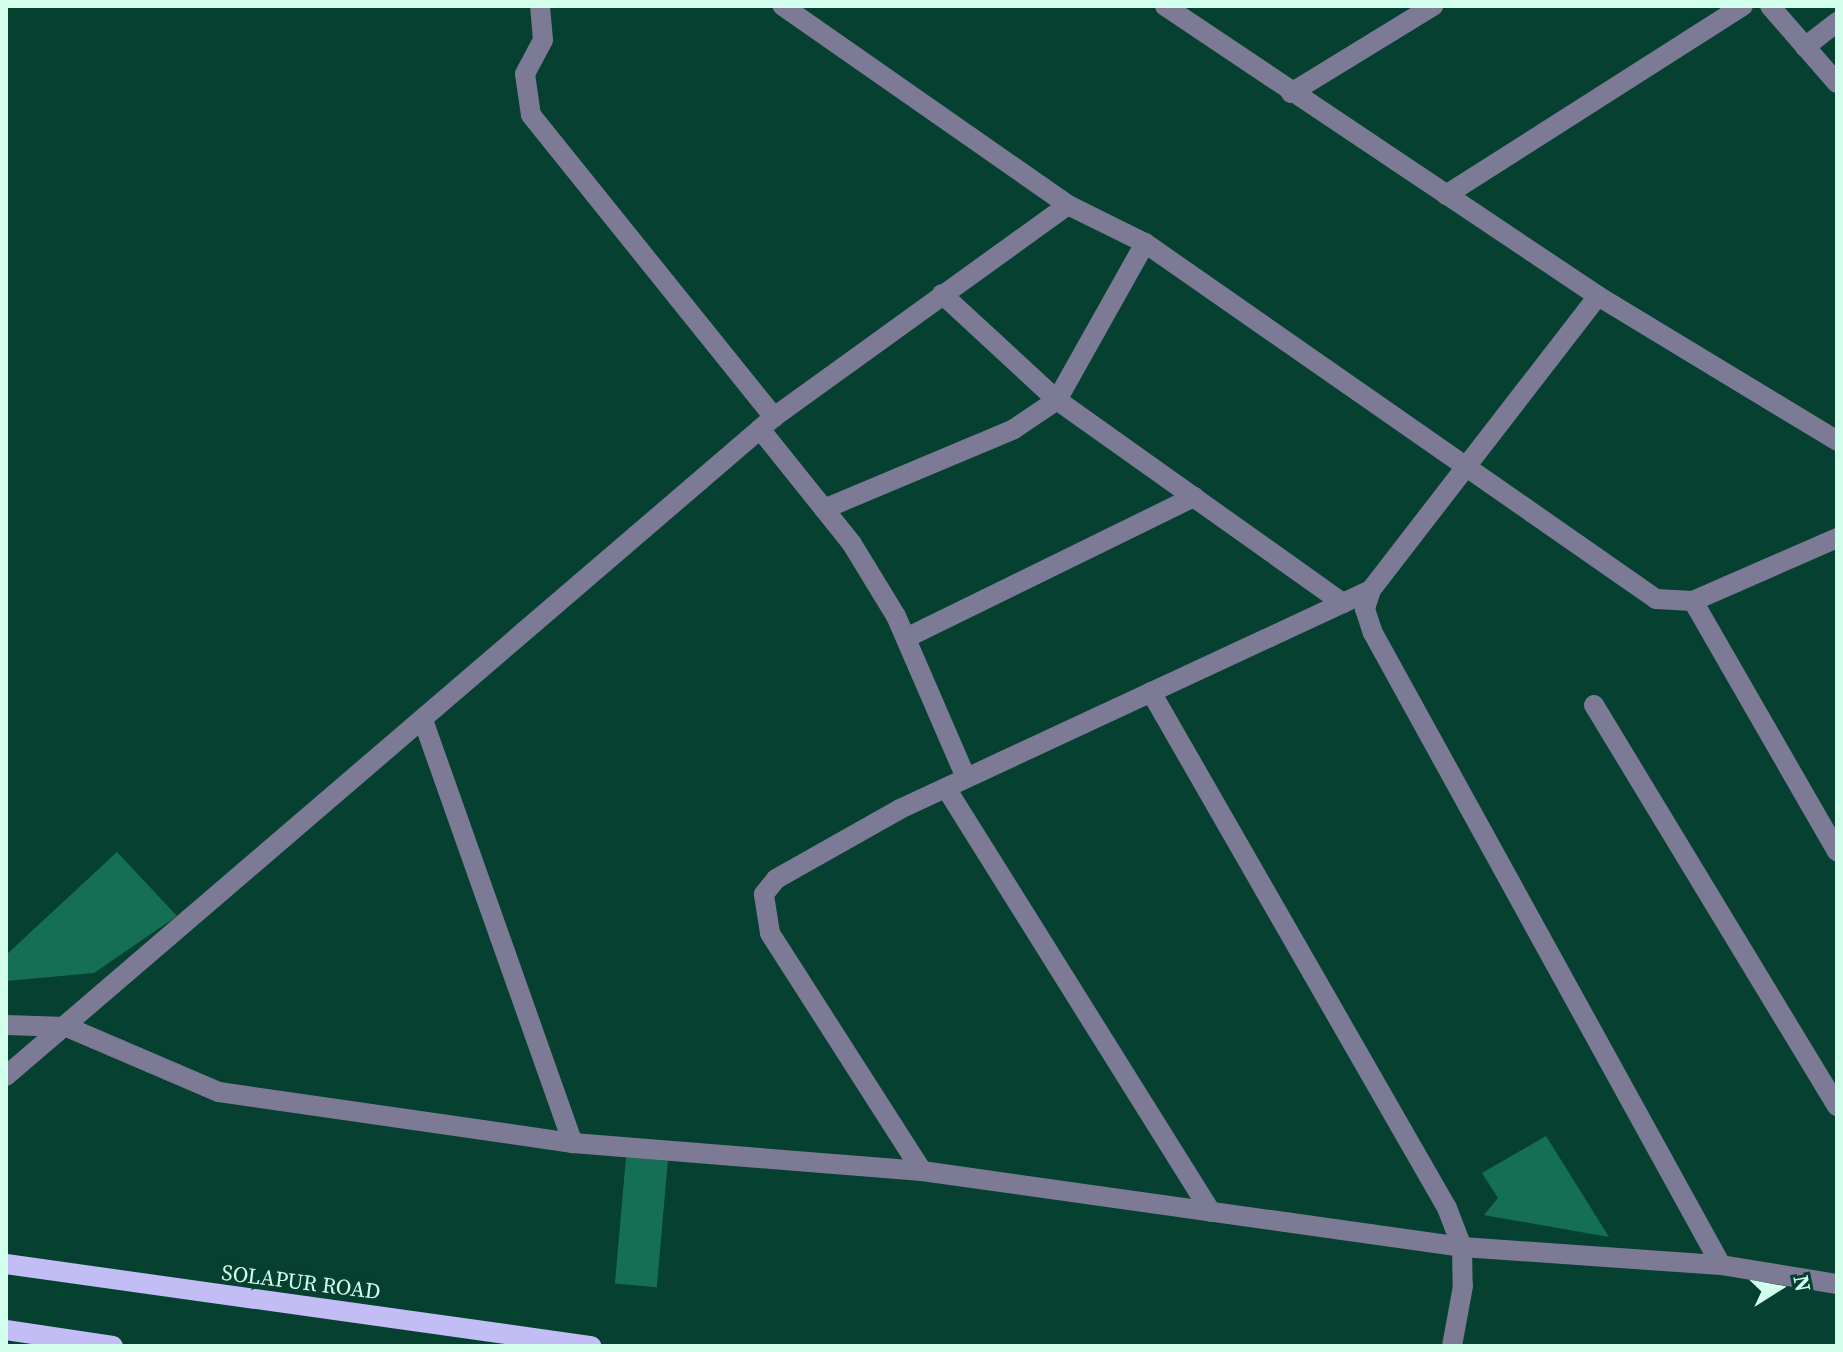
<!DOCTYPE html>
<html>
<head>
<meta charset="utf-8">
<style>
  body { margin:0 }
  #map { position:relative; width:1843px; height:1352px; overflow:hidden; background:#064030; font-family:"Source Serif 4",serif }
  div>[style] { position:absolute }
  .building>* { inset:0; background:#156f55; transform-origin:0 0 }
  .minor>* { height:20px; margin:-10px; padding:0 10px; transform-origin:10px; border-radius:10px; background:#7c7a95 }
  .major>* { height:20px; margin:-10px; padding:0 10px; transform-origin:10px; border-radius:10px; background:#c2bdf5 }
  span { translate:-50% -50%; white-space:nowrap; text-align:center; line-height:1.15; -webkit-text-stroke:6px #064030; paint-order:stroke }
  .street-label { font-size:22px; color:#d1ffec }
  .frame { position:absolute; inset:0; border:8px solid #d1ffec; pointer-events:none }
  .north { position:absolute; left:1739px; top:1248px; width:80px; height:80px; -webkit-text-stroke:6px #064030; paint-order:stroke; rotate:79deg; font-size:22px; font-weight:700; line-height:32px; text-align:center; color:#d1ffec }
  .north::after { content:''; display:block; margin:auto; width:28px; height:36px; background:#d1ffec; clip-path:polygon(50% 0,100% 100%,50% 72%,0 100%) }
</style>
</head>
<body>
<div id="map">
  <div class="building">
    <div style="clip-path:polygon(117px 852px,177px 916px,94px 973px,6px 981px,6px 955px)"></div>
    <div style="clip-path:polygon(1546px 1136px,1609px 1237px,1484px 1215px,1498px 1198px,1482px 1173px)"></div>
    <div style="left:626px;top:1157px;width:42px;height:127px;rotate:5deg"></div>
  </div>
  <div class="minor">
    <div style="left:540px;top:6px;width:34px;rotate:85deg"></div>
    <div style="left:543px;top:40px;width:38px;rotate:118deg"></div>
    <div style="left:525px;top:74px;width:41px;rotate:81.7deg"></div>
    <div style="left:531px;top:115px;width:388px;rotate:51.2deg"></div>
    <div style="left:1165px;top:6px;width:521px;rotate:33.81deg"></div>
    <div style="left:1598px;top:296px;width:371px;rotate:127.7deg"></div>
    <div style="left:1371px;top:590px;width:20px;rotate:108deg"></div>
    <div style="left:1365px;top:609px;width:25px;rotate:72deg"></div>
    <div style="left:1373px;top:633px;width:721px;rotate:61.16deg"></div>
    <div style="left:1770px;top:6px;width:102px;rotate:49deg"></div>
    <div style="left:1805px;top:47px;width:41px;rotate:-38deg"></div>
    <div style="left:1291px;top:93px;width:167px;rotate:-31.5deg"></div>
    <div style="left:1446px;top:195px;width:352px;rotate:-32.5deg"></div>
    <div style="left:1068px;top:205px;width:86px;rotate:26.3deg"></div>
    <div style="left:1145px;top:243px;width:623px;rotate:34.86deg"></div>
    <div style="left:1656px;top:599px;width:37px;rotate:3deg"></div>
    <div style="left:1693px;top:601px;width:157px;rotate:-23.6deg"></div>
    <div style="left:942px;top:294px;width:156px;rotate:42.7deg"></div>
    <div style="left:1057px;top:400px;width:351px;rotate:35.4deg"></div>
    <div style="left:1598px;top:296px;width:280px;rotate:31.2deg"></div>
    <div style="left:760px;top:429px;width:147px;rotate:51.3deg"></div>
    <div style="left:852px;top:544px;width:84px;rotate:58.6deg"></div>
    <div style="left:896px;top:616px;width:176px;rotate:66.6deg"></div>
    <div style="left:824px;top:509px;width:206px;rotate:-22.8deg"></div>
    <div style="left:1014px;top:429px;width:52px;rotate:-34deg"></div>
    <div style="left:1057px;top:400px;width:180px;rotate:-60.7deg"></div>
    <div style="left:1693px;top:601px;width:289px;rotate:60.1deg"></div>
    <div style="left:906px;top:638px;width:321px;rotate:-26.1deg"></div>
    <div style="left:1151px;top:692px;width:595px;rotate:60.16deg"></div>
    <div style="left:1447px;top:1208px;width:42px;rotate:69deg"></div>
    <div style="left:1462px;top:1247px;width:39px;rotate:89deg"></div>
    <div style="left:1463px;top:1286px;width:61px;rotate:100.4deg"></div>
    <div style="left:1594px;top:705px;width:469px;rotate:58.8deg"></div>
    <div style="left:423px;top:720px;width:449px;rotate:70.5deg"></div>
    <div style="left:946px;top:788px;width:500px;rotate:57.99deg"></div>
    <div style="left:6px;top:1025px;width:61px;rotate:1.9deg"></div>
    <div style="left:67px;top:1027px;width:165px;rotate:23.2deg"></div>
    <div style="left:219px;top:1092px;width:358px;rotate:8.2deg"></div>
    <div style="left:573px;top:1143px;width:350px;rotate:4.6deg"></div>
    <div style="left:922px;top:1171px;width:545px;rotate:8.01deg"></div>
    <div style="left:1462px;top:1247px;width:260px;rotate:4deg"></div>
    <div style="left:1721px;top:1265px;width:118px;rotate:9.3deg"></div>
    <div style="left:6px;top:1076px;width:1012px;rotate:-40.63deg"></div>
    <div style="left:774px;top:417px;width:362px;rotate:-35.8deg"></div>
    <div style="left:1068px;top:205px;width:348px;rotate:-145.1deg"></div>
    <div style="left:922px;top:1171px;width:282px;rotate:-122.6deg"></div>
    <div style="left:770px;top:933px;width:39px;rotate:-99deg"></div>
    <div style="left:764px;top:894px;width:19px;rotate:-51deg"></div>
    <div style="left:776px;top:879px;width:142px;rotate:-29.4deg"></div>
    <div style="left:900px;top:809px;width:519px;rotate:-24.94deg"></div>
  </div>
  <div class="major">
    <div style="left:6px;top:1264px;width:591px;rotate:7.98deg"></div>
    <div style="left:6px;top:1330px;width:108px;rotate:8.5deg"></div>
  </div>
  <div class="street-label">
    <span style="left:301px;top:1282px;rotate:7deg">SOLAPUR ROAD</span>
  </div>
  <div class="frame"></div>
  <div class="north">N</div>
</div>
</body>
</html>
